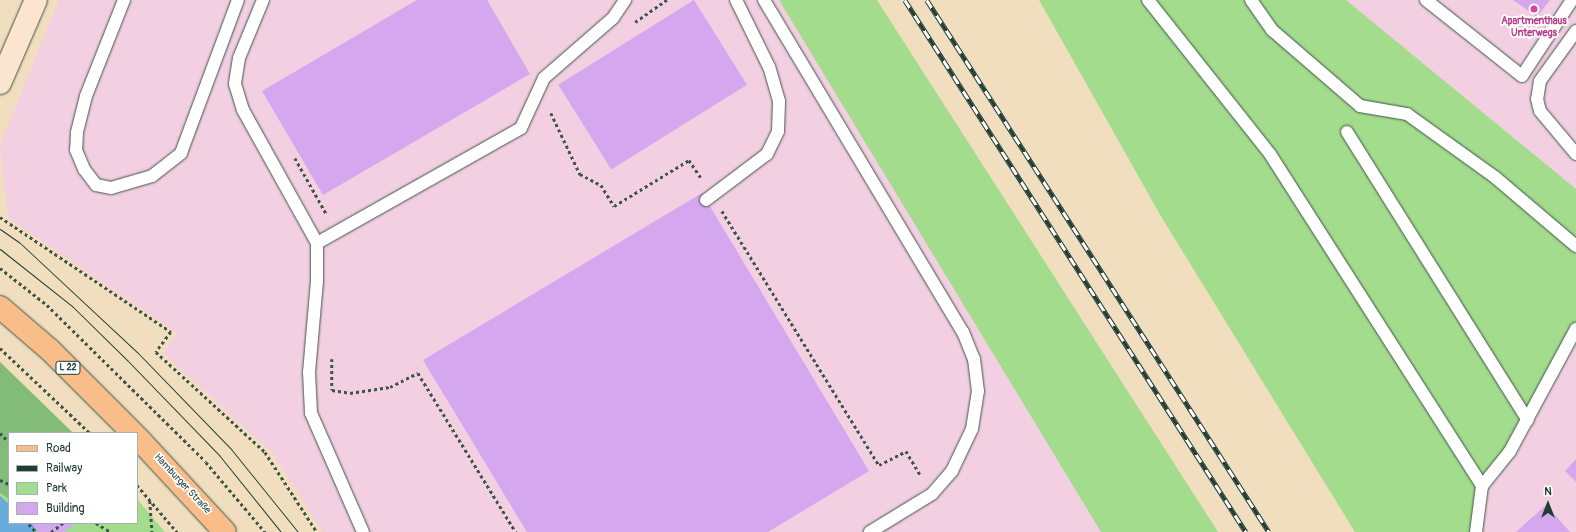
<!DOCTYPE html>
<html>
<head>
<meta charset="utf-8">
<style>
  body { margin:0 }
  #map { position:relative; width:1576px; height:532px; overflow:hidden; background:#f1debf; font-family:Pangolin,sans-serif }
  div>[style] { position:absolute }
  .built>* { inset:0; background:#f2cfe1 }
  .green>* { inset:0; background:#a3dc8d }
  .forest>* { inset:0; background:#82bc78 }
  .water>* { inset:0; background:#6aabde }
  .stream>* { height:8px; margin:-4px; padding:0 4px; transform-origin:4px; border-radius:4px; background:#6aabde }
  .building>* { inset:0; background:#d5a7ee; transform-origin:0 0 }
  .path>* { height:2.5px; margin-top:-1.25px; transform-origin:0; background:repeating-linear-gradient(90deg,#3e5549 0 3px,transparent 0 6px) }
  .roads { filter:drop-shadow(0 0 1px #3e5549) drop-shadow(0 0 1px #3e5549) }
  .lane>* { height:12px; margin:-6px; padding:0 6px; transform-origin:6px; border-radius:6px; background:#fff }
  .secondary>* { height:22px; margin:-11px; padding:0 11px; transform-origin:11px; border-radius:11px; background:#fce5cf }
  .primary>* { height:22px; margin:-11px; padding:0 11px; transform-origin:11px; border-radius:11px; background:#f8bd88 }
  .tram>* { height:1px; margin:-0.5px; padding:0 0.5px; transform-origin:0.5px; border-radius:0.5px; background:#1f3d34 }
  .rail>* { height:4.5px; margin-top:-2.25px; transform-origin:0; background:repeating-linear-gradient(90deg,#fff 0 9px,#1f3d34 0 18px); box-sizing:border-box; border-block:1px solid #1f3d34 }
  .dots>* { width:11px; height:11px; translate:-50% -50%; box-sizing:border-box; border:2px solid #fff; border-radius:50% }
  span { translate:-50% -50%; white-space:nowrap; text-align:center; line-height:1.15; -webkit-text-stroke:3.5px #fff; paint-order:stroke }
  .shield-label span { padding:1px 3px; background:#fff; border:1px solid; border-radius:3px; -webkit-text-stroke-width:0 }
  .shield-label { font-size:9px; color:#1f3d34; font-weight:700 }
  .hotel-label { font-size:10px; color:#b23c85; font-weight:700 }
  .street-label { font-size:10px; color:#1f3d34 }
  .legend { position:absolute; left:8px; top:432px; width:130px; height:92px; box-sizing:border-box; background:#fff; border:1px solid #a5b1ae; margin:0; padding:5px 7px; list-style:none; font-size:12px; color:#1f3d34 }
  .legend li { display:flex; align-items:center; gap:8px; height:20px }
  .legend b { width:20px; border:1px solid #a5b1ae }
  .north { position:absolute; left:1528px; top:484px; width:40px; height:40px; -webkit-text-stroke:3px #fff; paint-order:stroke; rotate:0deg; font-size:11px; font-weight:700; line-height:16px; text-align:center; color:#1f3d34 }
  .north::after { content:''; display:block; margin:auto; width:14px; height:18px; background:#1f3d34; clip-path:polygon(50% 0,100% 100%,50% 72%,0 100%) }
</style>
</head>
<body>
<div id="map">
  <div class="built">
    <div style="clip-path:polygon(59px 0,797px 0,1124px 532px,323px 532px,273px 454px,163px 353px,177px 333px,8px 218px,0 145px)"></div>
    <div style="clip-path:polygon(1346px 0,1576px 0,1576px 189px)"></div>
    <div style="clip-path:polygon(1576px 329px,1576px 532px,1476px 532px,1482px 486px)"></div>
  </div>
  <div class="green">
    <div style="clip-path:polygon(779px 0,877px 0,1218px 532px,1101px 532px)"></div>
    <div style="clip-path:polygon(1039px 0,1346px 0,1576px 189px,1576px 329px,1528px 420px,1482px 486px,1476px 532px,1355px 532px,1162px 218px)"></div>
    <div style="clip-path:polygon(0 362px,73px 433px,9px 433px,9px 523px,137px 523px,137px 499px,165px 532px,0 532px)"></div>
  </div>
  <div class="forest">
    <div style="clip-path:polygon(0 362px,73px 433px,9px 433px,8px 498px,0 493px)"></div>
  </div>
  <div class="water">
    <div style="clip-path:polygon(0 496px,9px 504px,9px 523px,28px 523px,36px 532px,0 532px)"></div>
  </div>
  <div class="stream">
    <div style="left:30px;top:532px;width:11px;rotate:-52deg"></div>
  </div>
  <div class="building">
    <div style="clip-path:polygon(417px 0,487px 0,530px 74px,323px 195px,262px 91px)"></div>
    <div style="left:694px;top:0;width:100px;height:160px;rotate:58deg"></div>
    <div style="clip-path:polygon(1513px 0,1550px 0,1537px 17px)"></div>
    <div style="clip-path:polygon(702px 193px,869px 471px,768px 532px,527px 532px,423px 360px)"></div>
    <div style="clip-path:polygon(1576px 459px,1576px 482px,1565px 471px)"></div>
    <div style="clip-path:polygon(1546px 505px,1570px 532px,1516px 532px)"></div>
    <div style="clip-path:polygon(31px 523px,76px 523px,64px 532px,38px 532px)"></div>
  </div>
  <div class="path">
    <div style="left:635px;top:22px;width:39px;rotate:-35deg"></div>
    <div style="left:551px;top:113px;width:68px;rotate:64.6deg"></div>
    <div style="left:580px;top:174px;width:24px;rotate:28deg"></div>
    <div style="left:601px;top:185px;width:25px;rotate:58deg"></div>
    <div style="left:614px;top:206px;width:88px;rotate:-31.5deg"></div>
    <div style="left:689px;top:160px;width:22px;rotate:56deg"></div>
    <div style="left:295px;top:158px;width:65px;rotate:60.7deg"></div>
    <div style="left:722px;top:211px;width:299px;rotate:58.3deg"></div>
    <div style="left:879px;top:465px;width:30px;rotate:-27deg"></div>
    <div style="left:906px;top:451px;width:29px;rotate:59deg"></div>
    <div style="left:0;top:217px;width:206px;rotate:33.9deg"></div>
    <div style="left:171px;top:332px;width:25px;rotate:127deg"></div>
    <div style="left:156px;top:352px;width:148px;rotate:42.5deg"></div>
    <div style="left:265px;top:452px;width:95px;rotate:57deg"></div>
    <div style="left:0;top:268px;width:60px;rotate:38.2deg"></div>
    <div style="left:47px;top:305px;width:223px;rotate:44.6deg"></div>
    <div style="left:206px;top:462px;width:92px;rotate:49.9deg"></div>
    <div style="left:0;top:348px;width:124px;rotate:43.4deg"></div>
    <div style="left:332px;top:359px;width:31px;rotate:90deg"></div>
    <div style="left:332px;top:390px;width:18px;rotate:9deg"></div>
    <div style="left:350px;top:393px;width:40px;rotate:-8.5deg"></div>
    <div style="left:390px;top:387px;width:31px;rotate:-27deg"></div>
    <div style="left:418px;top:373px;width:187px;rotate:58.4deg"></div>
    <div style="left:0;top:433px;width:13px;rotate:45deg"></div>
    <div style="left:0;top:480px;width:10px;rotate:24deg"></div>
    <div style="left:137px;top:485px;width:62px;rotate:49.6deg"></div>
    <div style="left:150px;top:501px;width:31px;rotate:86deg"></div>
    <div style="left:96px;top:523px;width:17px;rotate:31deg"></div>
    <div style="left:29px;top:524px;width:11px;rotate:49deg"></div>
    <div style="left:51px;top:532px;width:15px;rotate:-37deg"></div>
  </div>
  <div class="roads">
    <div class="lane">
      <div style="left:124px;top:0;width:103px;rotate:111.6deg"></div>
      <div style="left:86px;top:96px;width:38px;rotate:104deg"></div>
      <div style="left:77px;top:133px;width:17px;rotate:93deg"></div>
      <div style="left:76px;top:150px;width:21px;rotate:67deg"></div>
      <div style="left:84px;top:169px;width:20px;rotate:53deg"></div>
      <div style="left:96px;top:185px;width:15px;rotate:11deg"></div>
      <div style="left:111px;top:188px;width:43px;rotate:-16.3deg"></div>
      <div style="left:152px;top:176px;width:37px;rotate:-38deg"></div>
      <div style="left:181px;top:153px;width:163px;rotate:-69.6deg"></div>
      <div style="left:263px;top:0;width:63px;rotate:112.5deg"></div>
      <div style="left:239px;top:58px;width:26px;rotate:99deg"></div>
      <div style="left:235px;top:84px;width:27px;rotate:73deg"></div>
      <div style="left:243px;top:110px;width:152px;rotate:60.9deg"></div>
      <div style="left:317px;top:243px;width:38px;rotate:90deg"></div>
      <div style="left:317px;top:281px;width:91px;rotate:95deg"></div>
      <div style="left:309px;top:372px;width:41px;rotate:87.2deg"></div>
      <div style="left:311px;top:413px;width:130px;rotate:66.4deg"></div>
      <div style="left:764px;top:0;width:387px;rotate:59.1deg"></div>
      <div style="left:963px;top:332px;width:29px;rotate:68deg"></div>
      <div style="left:974px;top:359px;width:32px;rotate:83deg"></div>
      <div style="left:978px;top:391px;width:38px;rotate:99deg"></div>
      <div style="left:972px;top:429px;width:47px;rotate:115.5deg"></div>
      <div style="left:952px;top:471px;width:30px;rotate:131deg"></div>
      <div style="left:932px;top:494px;width:73px;rotate:148.5deg"></div>
      <div style="left:1148px;top:0;width:196px;rotate:51.6deg"></div>
      <div style="left:1270px;top:154px;width:394px;rotate:57.4deg"></div>
      <div style="left:1251px;top:0;width:37px;rotate:55deg"></div>
      <div style="left:1272px;top:30px;width:116px;rotate:40.8deg"></div>
      <div style="left:1360px;top:106px;width:48px;rotate:9.7deg"></div>
      <div style="left:1407px;top:114px;width:110px;rotate:35.7deg"></div>
      <div style="left:1496px;top:178px;width:105px;rotate:40.4deg"></div>
      <div style="left:1426px;top:0;width:122px;rotate:38.4deg"></div>
      <div style="left:1522px;top:76px;width:91px;rotate:-56.7deg"></div>
      <div style="left:1576px;top:31px;width:62px;rotate:125.8deg"></div>
      <div style="left:1540px;top:81px;width:18px;rotate:99deg"></div>
      <div style="left:1537px;top:99px;width:12px;rotate:76deg"></div>
      <div style="left:1540px;top:111px;width:56px;rotate:50.1deg"></div>
      <div style="left:1347px;top:132px;width:340px;rotate:57.9deg"></div>
      <div style="left:706px;top:200px;width:76px;rotate:-37deg"></div>
      <div style="left:767px;top:154px;width:25px;rotate:-64deg"></div>
      <div style="left:778px;top:131px;width:30px;rotate:-88deg"></div>
      <div style="left:779px;top:101px;width:35px;rotate:-106deg"></div>
      <div style="left:769px;top:67px;width:75px;rotate:-116.2deg"></div>
      <div style="left:317px;top:243px;width:234px;rotate:-29.4deg"></div>
      <div style="left:521px;top:128px;width:55px;rotate:-65.3deg"></div>
      <div style="left:544px;top:78px;width:91px;rotate:-41deg"></div>
      <div style="left:613px;top:18px;width:22px;rotate:-56deg"></div>
      <div style="left:1476px;top:532px;width:46px;rotate:-82.6deg"></div>
      <div style="left:1482px;top:486px;width:45px;rotate:-51.3deg"></div>
      <div style="left:1510px;top:451px;width:139px;rotate:-61.6deg"></div>
    </div>
    <div class="secondary">
      <div style="left:0;top:83px;width:90px;rotate:-66.6deg"></div>
    </div>
    <div class="primary">
      <div style="left:0;top:307px;width:66px;rotate:40.7deg"></div>
      <div style="left:50px;top:350px;width:117px;rotate:45deg"></div>
      <div style="left:137px;top:437px;width:129px;rotate:47.2deg"></div>
    </div>
  </div>
  <div class="tram">
    <div style="left:0;top:229px;width:24px;rotate:35deg"></div>
    <div style="left:20px;top:243px;width:160px;rotate:43deg"></div>
    <div style="left:137px;top:352px;width:135px;rotate:45.9deg"></div>
    <div style="left:231px;top:449px;width:107px;rotate:51.1deg"></div>
    <div style="left:0;top:249px;width:92px;rotate:38.4deg"></div>
    <div style="left:72px;top:306px;width:78px;rotate:44.5deg"></div>
    <div style="left:128px;top:361px;width:131px;rotate:45.9deg"></div>
    <div style="left:219px;top:455px;width:99px;rotate:51.2deg"></div>
  </div>
  <div class="rail">
    <div style="left:905px;top:0;width:632px;rotate:57.34deg"></div>
    <div style="left:927px;top:0;width:632px;rotate:57.26deg"></div>
  </div>
  <div class="dots">
    <div style="left:1534px;top:9px;background:#d1479c"></div>
  </div>
  <div class="shield-label">
    <span style="left:68px;top:368px">L 22</span>
  </div>
  <div class="hotel-label">
    <span style="left:1534px;top:27px">Apartmenthaus<br>Unterwegs</span>
  </div>
  <div class="street-label">
    <span style="left:182px;top:484px;rotate:47deg">Hamburger Straße</span>
  </div>
  <ul class="legend">
  <li><b style="height:5px;background:#f8bd88"></b>Road</li>
  <li><b style="height:5px;background:#1f3d34"></b>Railway</li>
  <li><b style="height:11px;background:#a3dc8d"></b>Park</li>
  <li><b style="height:11px;background:#d5a7ee"></b>Building</li>
  </ul>
  <div class="north">N</div>
</div>
</body>
</html>
